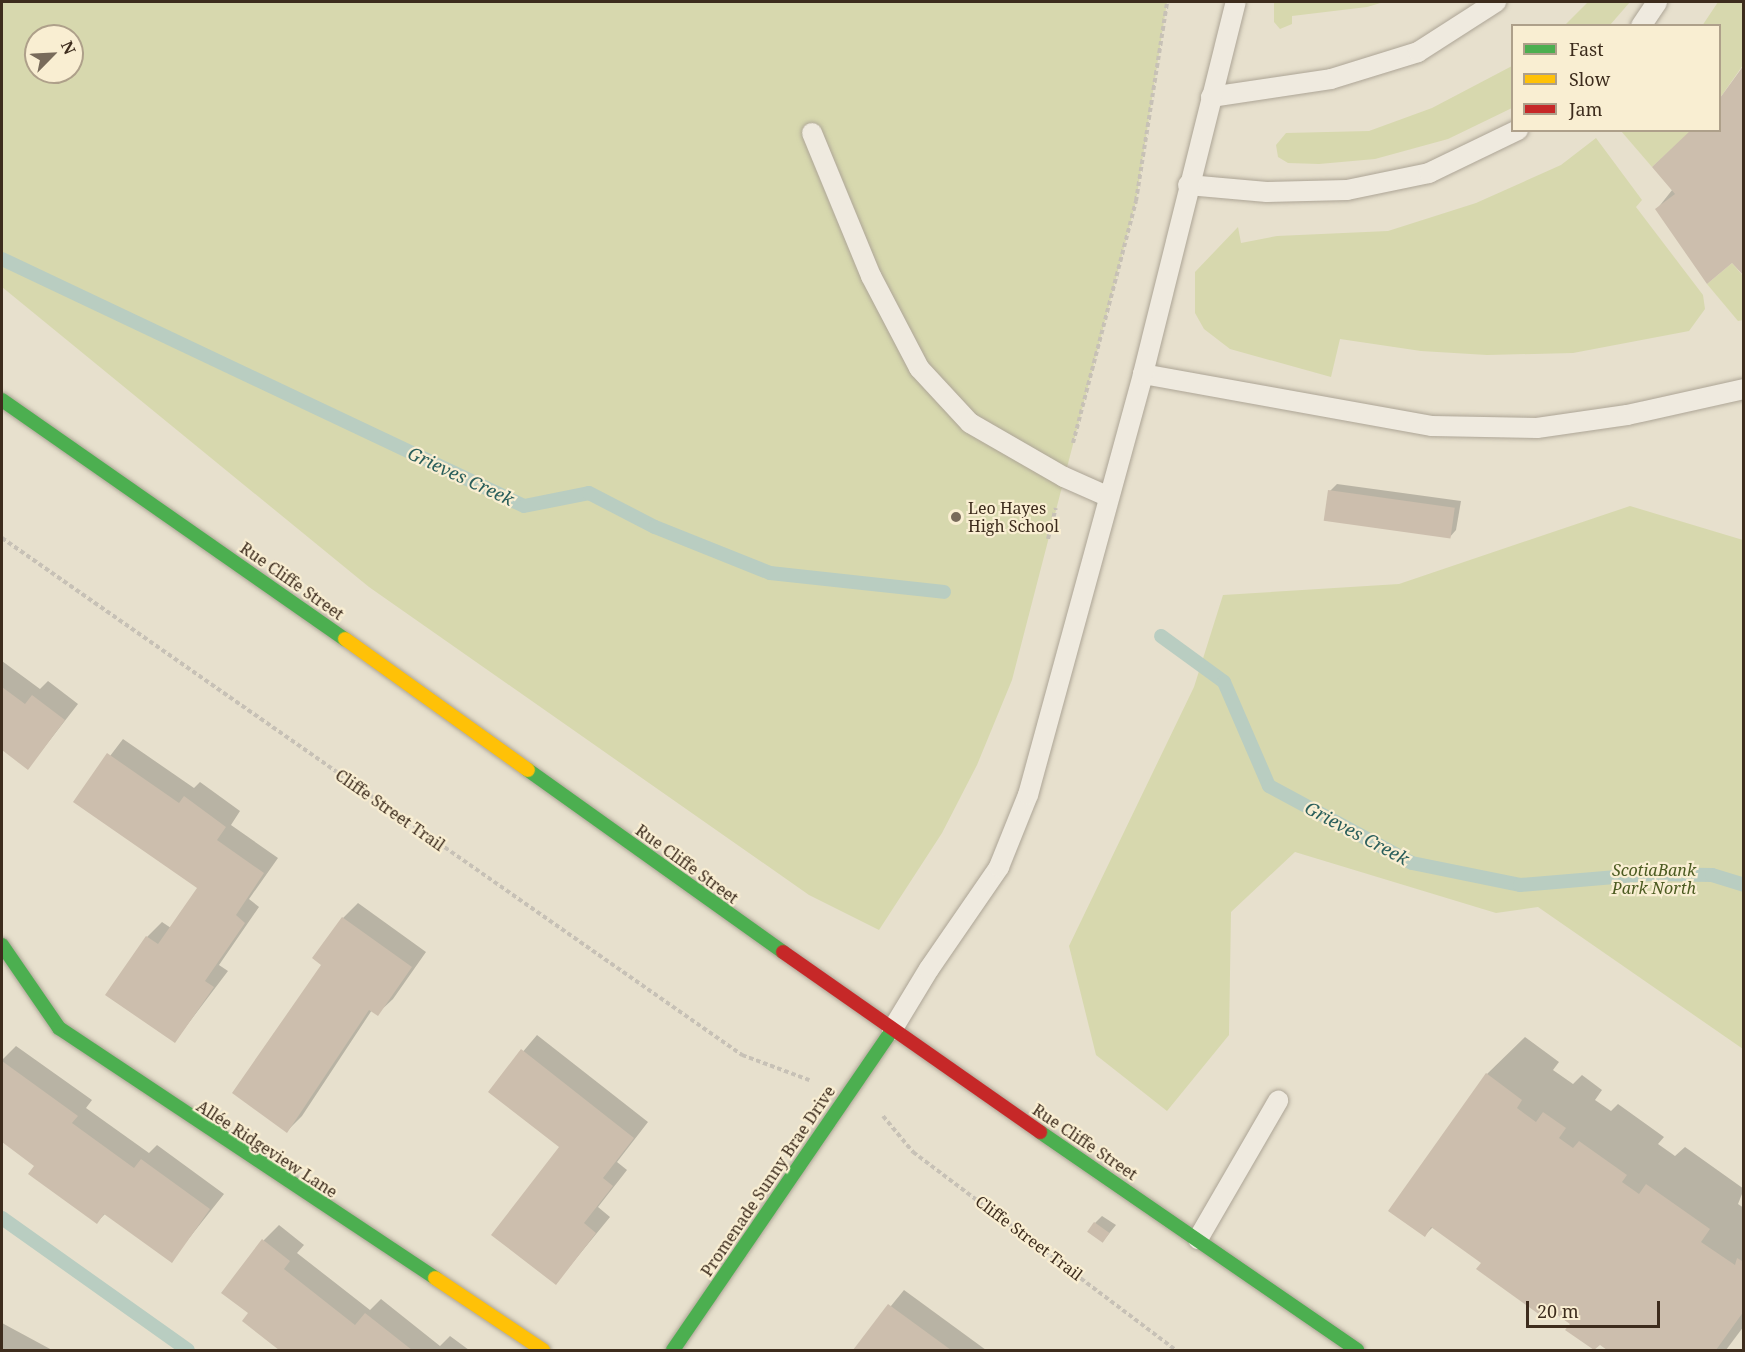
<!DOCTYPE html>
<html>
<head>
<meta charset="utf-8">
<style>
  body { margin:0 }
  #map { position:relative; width:1745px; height:1352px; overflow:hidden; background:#e7e0cd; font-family:"Noto Serif",serif }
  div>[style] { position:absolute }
  .green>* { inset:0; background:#d7d8ae }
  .shadow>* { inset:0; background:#0003 }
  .stream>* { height:14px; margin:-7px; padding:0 7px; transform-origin:7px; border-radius:7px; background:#b9cdc1 }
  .building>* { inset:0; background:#ccbead; transform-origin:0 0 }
  .path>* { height:4px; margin-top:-2px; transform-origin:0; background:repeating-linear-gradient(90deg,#c7c1b6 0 4.5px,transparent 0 7.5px) }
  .roads { filter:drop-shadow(0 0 2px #ada596) drop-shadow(0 0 2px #ada596) }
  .lane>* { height:20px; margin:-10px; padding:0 10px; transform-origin:10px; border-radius:10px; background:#efeadf }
  .fast>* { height:14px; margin:-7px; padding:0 7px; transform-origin:7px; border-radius:7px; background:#4caf50 }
  .slow>* { height:14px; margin:-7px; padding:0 7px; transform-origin:7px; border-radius:7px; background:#ffc107 }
  .jam>* { height:14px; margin:-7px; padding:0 7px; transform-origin:7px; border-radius:7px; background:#c62828 }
  .dots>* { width:16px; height:16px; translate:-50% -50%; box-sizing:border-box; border:3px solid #f9eed2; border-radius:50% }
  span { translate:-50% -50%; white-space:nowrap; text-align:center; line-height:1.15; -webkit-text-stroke:4.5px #f9eed2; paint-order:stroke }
  .poi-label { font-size:16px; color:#3d2c1d }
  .left { translate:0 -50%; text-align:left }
  .street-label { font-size:16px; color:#3d2c1d }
  .park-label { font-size:16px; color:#4c5b21; font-style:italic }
  .water-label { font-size:18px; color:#2a5e5b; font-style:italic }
  .frame { position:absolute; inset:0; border:3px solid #3d2c1d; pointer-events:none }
  .legend { position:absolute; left:1511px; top:24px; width:210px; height:108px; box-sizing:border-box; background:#f9eed2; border:2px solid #aea08a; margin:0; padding:8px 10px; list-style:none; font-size:18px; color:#3d2c1d }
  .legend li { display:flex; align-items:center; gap:12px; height:30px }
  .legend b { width:30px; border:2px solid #aea08a }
  .north { position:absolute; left:24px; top:24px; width:60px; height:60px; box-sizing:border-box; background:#f9eed2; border:2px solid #aea08a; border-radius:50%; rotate:66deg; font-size:16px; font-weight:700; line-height:24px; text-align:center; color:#3d2c1d }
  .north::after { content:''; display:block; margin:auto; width:21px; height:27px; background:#786b5b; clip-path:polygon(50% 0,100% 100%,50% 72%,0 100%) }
  .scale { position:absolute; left:1526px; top:1301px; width:134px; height:27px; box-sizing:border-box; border:3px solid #3d2c1d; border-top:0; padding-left:8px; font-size:18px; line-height:21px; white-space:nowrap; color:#3d2c1d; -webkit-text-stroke:4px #f9eed2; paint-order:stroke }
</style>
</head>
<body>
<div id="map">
  <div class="green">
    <div style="clip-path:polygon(evenodd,2px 2px,1167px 2px,1136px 201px,1012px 680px,977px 765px,942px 833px,879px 930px,809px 895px,369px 587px,2px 287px,2px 2px,36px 36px,72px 36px,72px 72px,36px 72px,36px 36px)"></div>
    <div style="clip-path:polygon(1274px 2px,1384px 2px,1367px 7px,1292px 16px,1292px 24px,1280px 29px,1274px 22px)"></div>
    <div style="clip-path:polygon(1588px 2px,1630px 2px,1610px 25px,1565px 25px)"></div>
    <div style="clip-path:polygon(1718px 2px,1743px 2px,1743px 65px,1720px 98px,1720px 26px,1702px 26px)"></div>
    <div style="clip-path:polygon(1512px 66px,1512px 108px,1448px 139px,1375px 159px,1319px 164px,1288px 163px,1278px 157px,1276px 145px,1286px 133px,1369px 131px,1432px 108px)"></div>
    <div style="clip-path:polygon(1621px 131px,1691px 131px,1652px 167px)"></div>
    <div style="clip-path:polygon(1596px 138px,1642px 200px,1636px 207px,1703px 295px,1705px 309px,1689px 331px,1573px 353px,1487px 355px,1421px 351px,1340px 339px,1331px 377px,1230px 349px,1204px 329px,1195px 313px,1195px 272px,1238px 227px,1241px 243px,1277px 236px,1388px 231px,1476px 203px,1561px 165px)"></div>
    <div style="clip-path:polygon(1732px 263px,1743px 276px,1743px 320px,1738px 321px,1707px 284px)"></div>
    <div style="clip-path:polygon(1630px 506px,1743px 540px,1743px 1049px,1538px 907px,1496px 913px,1295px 852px,1231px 912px,1229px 1035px,1167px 1111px,1096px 1055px,1069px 946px,1194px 687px,1223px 595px,1399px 584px)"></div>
  </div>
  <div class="shadow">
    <div style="clip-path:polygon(1744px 67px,1732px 261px,1657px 209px,1720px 130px,1720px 99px)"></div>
    <div style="clip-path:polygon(1337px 484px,1461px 501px,1456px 530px,1449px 538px,1330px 491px)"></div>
    <div style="clip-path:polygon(2px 661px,40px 689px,48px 681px,78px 704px,28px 768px,2px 748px)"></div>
    <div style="clip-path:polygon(123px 739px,194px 788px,200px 782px,240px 811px,231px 825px,278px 858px,249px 899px,259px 907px,219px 965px,228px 971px,175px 1041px,147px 937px,162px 922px,171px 928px,199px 888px,75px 802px)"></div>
    <div style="clip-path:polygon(358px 903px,426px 952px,393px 999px,377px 1014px,372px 1010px,302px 1116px,287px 1131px,323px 965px,343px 918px)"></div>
    <div style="clip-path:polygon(537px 1035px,648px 1122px,617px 1162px,627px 1170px,598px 1207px,610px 1217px,556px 1283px,561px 1147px,490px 1091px)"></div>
    <div style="clip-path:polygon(1525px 1037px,1559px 1062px,1553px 1070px,1573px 1084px,1582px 1075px,1602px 1090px,1595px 1100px,1611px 1111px,1618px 1104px,1664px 1137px,1658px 1144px,1675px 1156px,1685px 1147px,1744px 1189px,1738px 1204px,1744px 1208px,1744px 1326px,1726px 1350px,1610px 1350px,1554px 1311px,1547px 1318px,1483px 1262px,1433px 1227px,1425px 1235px,1487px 1074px)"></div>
    <div style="clip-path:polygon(16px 1046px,92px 1100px,86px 1108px,149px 1153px,157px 1145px,224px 1194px,171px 1261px,106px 1213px,97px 1222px,36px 1165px,2px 1141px,2px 1060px)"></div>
    <div style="clip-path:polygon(1102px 1216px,1116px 1225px,1103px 1241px,1095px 1223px)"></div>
    <div style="clip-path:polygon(279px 1225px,304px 1245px,297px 1253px,370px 1310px,381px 1299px,440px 1346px,450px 1336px,469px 1350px,282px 1350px,244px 1321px,250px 1313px,264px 1240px)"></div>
    <div style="clip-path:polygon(904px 1290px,986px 1350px,855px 1350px)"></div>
    <div style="clip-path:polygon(2px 1323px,52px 1350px,2px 1350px)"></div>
  </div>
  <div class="stream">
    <div style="left:2px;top:259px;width:577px;rotate:25.32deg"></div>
    <div style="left:524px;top:506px;width:66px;rotate:-11.3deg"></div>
    <div style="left:589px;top:493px;width:74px;rotate:27.3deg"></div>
    <div style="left:655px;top:527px;width:124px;rotate:21.8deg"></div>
    <div style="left:770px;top:573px;width:175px;rotate:6.2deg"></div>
    <div style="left:1161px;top:636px;width:78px;rotate:36.1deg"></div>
    <div style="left:1224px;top:682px;width:113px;rotate:66.6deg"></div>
    <div style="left:1269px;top:786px;width:162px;rotate:28.3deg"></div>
    <div style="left:1412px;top:863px;width:110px;rotate:11.5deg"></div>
    <div style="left:1520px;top:885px;width:130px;rotate:-4.8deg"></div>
    <div style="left:1650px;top:874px;width:62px;rotate:0.9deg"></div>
    <div style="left:1712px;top:875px;width:34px;rotate:17deg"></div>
    <div style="left:2px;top:1218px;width:228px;rotate:35.4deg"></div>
  </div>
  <div class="building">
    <div style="clip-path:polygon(1744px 65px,1744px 276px,1732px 263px,1707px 284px,1655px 209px,1675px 194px,1652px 167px,1691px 130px,1720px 130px,1720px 98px)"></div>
    <div style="left:1328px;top:490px;width:128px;height:31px;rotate:8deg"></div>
    <div style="clip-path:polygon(2px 687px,25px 704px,32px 695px,65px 720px,28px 770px,2px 750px)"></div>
    <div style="clip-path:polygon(107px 753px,179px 803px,184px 796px,226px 827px,217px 840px,264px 873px,236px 915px,245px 923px,205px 981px,214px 987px,175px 1043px,105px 995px,146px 936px,158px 944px,197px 888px,73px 802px)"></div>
    <div style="clip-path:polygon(342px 917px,412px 967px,378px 1016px,369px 1010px,287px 1133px,232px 1093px,321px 965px,312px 958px)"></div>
    <div style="clip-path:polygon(521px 1049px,634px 1138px,603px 1178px,613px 1186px,584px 1223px,596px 1233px,556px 1285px,491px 1235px,559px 1147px,488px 1092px)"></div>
    <div style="clip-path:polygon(2px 1061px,78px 1116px,72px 1123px,134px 1168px,141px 1159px,210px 1209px,172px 1263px,104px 1214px,97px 1224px,28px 1174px,34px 1166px,2px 1142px)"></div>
    <div style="clip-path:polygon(1486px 1073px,1522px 1100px,1517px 1108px,1536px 1122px,1543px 1112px,1566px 1128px,1559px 1138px,1573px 1148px,1579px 1141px,1627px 1175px,1622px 1182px,1639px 1194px,1646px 1184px,1710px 1229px,1701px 1242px,1735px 1265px,1737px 1258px,1744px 1262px,1744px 1311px,1716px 1350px,1607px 1350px,1600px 1345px,1594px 1350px,1565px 1330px,1570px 1324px,1553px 1312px,1547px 1320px,1476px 1269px,1481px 1263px,1431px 1227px,1425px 1237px,1388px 1211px)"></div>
    <div style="left:1094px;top:1222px;width:19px;height:12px;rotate:35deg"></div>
    <div style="clip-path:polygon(262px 1239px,290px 1261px,284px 1269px,355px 1325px,365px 1313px,412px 1350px,279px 1350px,242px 1321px,248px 1313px,221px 1293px)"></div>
    <div style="clip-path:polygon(888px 1304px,951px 1350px,853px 1350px)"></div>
  </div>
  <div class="path">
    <div style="left:1073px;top:443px;width:250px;rotate:-75.4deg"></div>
    <div style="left:1136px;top:201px;width:201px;rotate:-81.1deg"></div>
    <div style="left:2px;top:538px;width:903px;rotate:34.94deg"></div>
    <div style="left:742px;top:1055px;width:72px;rotate:20.5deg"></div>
    <div style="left:1048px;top:539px;width:32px;rotate:-76deg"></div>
    <div style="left:883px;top:1116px;width:47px;rotate:50.2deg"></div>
    <div style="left:913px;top:1152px;width:329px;rotate:37deg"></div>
  </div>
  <div class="roads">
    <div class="lane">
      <div style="left:1641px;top:26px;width:29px;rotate:-56deg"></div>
      <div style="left:1211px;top:97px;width:121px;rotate:-8.5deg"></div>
      <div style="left:1331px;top:79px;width:91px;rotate:-17.2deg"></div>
      <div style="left:1418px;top:52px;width:93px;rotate:-32.7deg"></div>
      <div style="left:812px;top:133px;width:155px;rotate:67.6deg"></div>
      <div style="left:871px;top:276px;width:104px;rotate:62.4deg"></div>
      <div style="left:919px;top:368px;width:75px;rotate:47.2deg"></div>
      <div style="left:970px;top:423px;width:108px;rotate:29.9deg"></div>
      <div style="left:1064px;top:477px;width:49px;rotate:24deg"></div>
      <div style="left:1188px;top:185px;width:79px;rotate:5.1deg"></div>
      <div style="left:1267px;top:192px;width:80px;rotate:-1.4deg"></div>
      <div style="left:1347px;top:190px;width:84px;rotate:-11.7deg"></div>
      <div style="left:1429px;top:173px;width:99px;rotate:-25.8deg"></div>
      <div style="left:1143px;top:374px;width:294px;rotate:10.2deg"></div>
      <div style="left:1432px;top:426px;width:105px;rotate:1.1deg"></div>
      <div style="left:1537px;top:428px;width:91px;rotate:-8.2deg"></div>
      <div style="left:1627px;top:415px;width:120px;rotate:-12.5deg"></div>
      <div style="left:892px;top:1030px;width:71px;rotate:-58.8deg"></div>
      <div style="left:929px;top:969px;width:124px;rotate:-55.5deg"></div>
      <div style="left:999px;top:867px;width:78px;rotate:-68.1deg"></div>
      <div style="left:1028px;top:795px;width:436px;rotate:-74.7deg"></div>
      <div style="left:1143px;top:374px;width:383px;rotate:-76deg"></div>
      <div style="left:1198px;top:1239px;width:160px;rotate:-59.9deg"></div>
    </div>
    <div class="fast">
      <div style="left:2px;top:400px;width:418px;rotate:34.9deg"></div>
      <div style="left:528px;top:770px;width:313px;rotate:35.5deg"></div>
      <div style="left:2px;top:945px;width:101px;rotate:55.5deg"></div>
      <div style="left:59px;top:1028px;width:452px;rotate:33.6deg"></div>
      <div style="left:1040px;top:1132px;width:385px;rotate:34.5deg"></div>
      <div style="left:673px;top:1350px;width:388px;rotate:-55.6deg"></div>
    </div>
    <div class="slow">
      <div style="left:345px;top:639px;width:225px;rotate:35.6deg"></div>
      <div style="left:435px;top:1278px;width:130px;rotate:33.7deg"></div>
    </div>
    <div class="jam">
      <div style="left:783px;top:952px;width:314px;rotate:35deg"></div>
    </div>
  </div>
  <div class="dots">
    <div style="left:956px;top:517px;background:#786b5b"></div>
  </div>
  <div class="poi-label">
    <span class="left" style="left:968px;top:517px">Leo Hayes<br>High School</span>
  </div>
  <div class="street-label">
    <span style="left:292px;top:581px;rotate:35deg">Rue Cliffe Street</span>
    <span style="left:390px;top:810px;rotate:35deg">Cliffe Street Trail</span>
    <span style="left:687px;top:864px;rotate:36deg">Rue Cliffe Street</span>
    <span style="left:1085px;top:1142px;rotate:34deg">Rue Cliffe Street</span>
    <span style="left:267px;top:1149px;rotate:33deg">Allée Ridgeview Lane</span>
    <span style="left:768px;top:1181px;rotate:-56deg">Promenade Sunny Brae Drive</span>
    <span style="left:1029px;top:1238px;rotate:37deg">Cliffe Street Trail</span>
  </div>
  <div class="park-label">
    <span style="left:1654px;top:879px">ScotiaBank<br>Park North</span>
  </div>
  <div class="water-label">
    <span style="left:461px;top:476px;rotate:25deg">Grieves Creek</span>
    <span style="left:1357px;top:833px;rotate:28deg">Grieves Creek</span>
  </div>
  <div class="frame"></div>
  <ul class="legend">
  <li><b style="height:8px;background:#4caf50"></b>Fast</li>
  <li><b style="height:8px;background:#ffc107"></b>Slow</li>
  <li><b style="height:8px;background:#c62828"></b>Jam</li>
  </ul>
  <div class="north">N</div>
  <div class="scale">20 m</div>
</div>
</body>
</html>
